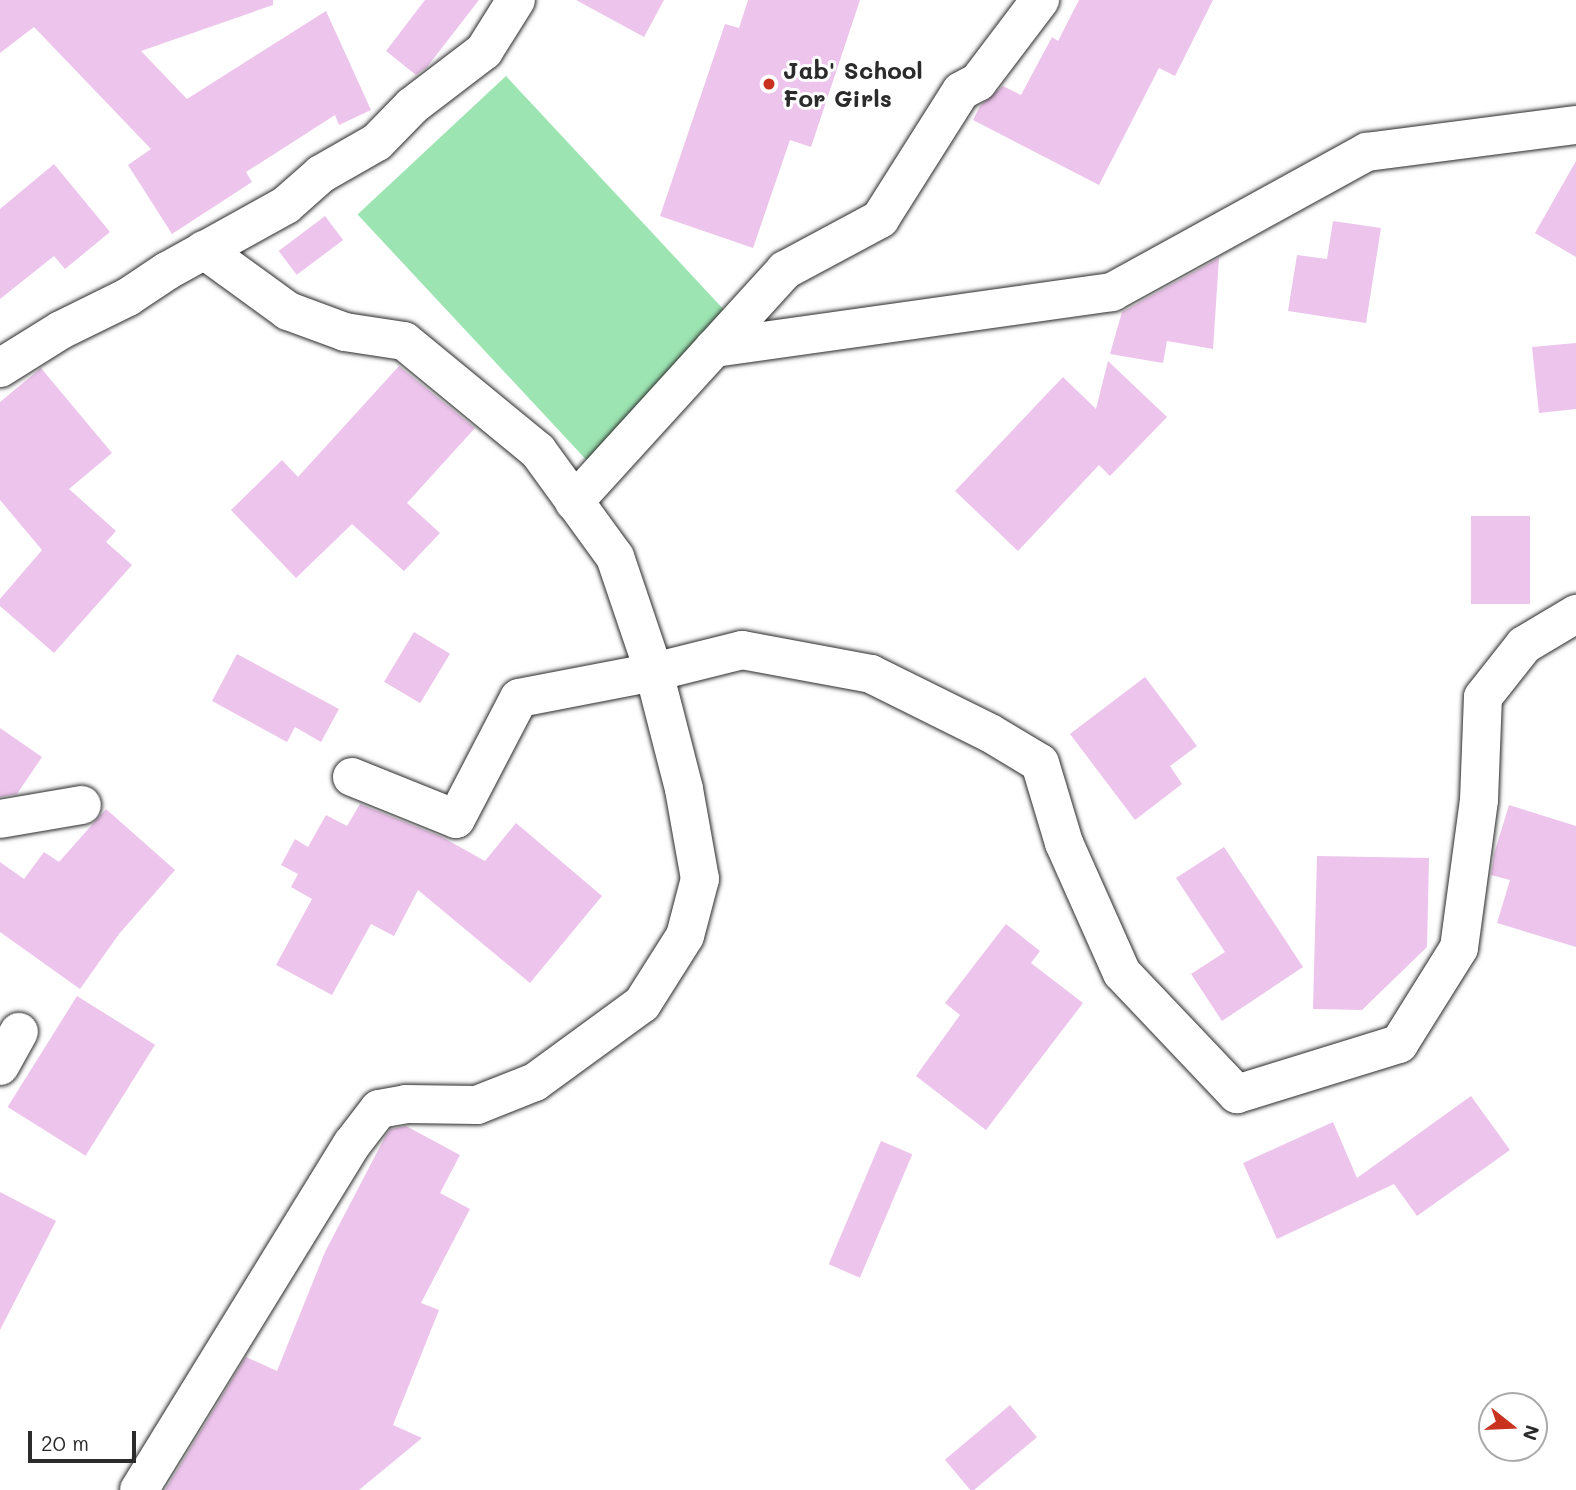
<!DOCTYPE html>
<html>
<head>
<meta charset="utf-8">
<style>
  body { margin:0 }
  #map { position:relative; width:1576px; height:1490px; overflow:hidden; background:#fff; font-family:Mali,sans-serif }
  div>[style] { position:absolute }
  .green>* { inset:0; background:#9ce4b2; transform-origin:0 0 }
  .building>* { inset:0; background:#edc4ec; transform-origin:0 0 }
  .roads { filter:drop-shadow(0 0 2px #2b2b2b) drop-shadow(0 0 2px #2b2b2b) }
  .minor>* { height:38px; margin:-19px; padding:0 19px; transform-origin:19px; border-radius:19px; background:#fff }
  .dots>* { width:19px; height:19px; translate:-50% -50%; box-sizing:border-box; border:4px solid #fff; border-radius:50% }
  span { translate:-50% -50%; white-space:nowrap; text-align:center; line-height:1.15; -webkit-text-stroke:6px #fff; paint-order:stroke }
  .poi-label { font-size:24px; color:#2b2b2b; font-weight:700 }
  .left { translate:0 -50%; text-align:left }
  .north { position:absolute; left:1478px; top:1392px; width:70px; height:70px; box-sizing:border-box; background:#fff; border:2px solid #aaa; border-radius:50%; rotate:108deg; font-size:19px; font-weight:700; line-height:28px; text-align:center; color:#2b2b2b }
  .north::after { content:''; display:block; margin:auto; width:24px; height:32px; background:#c8321e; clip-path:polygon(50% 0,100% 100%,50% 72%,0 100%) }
  .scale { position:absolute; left:28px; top:1431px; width:108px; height:32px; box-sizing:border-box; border:4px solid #2b2b2b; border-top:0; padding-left:9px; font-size:21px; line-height:24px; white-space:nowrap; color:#2b2b2b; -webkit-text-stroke:5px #fff; paint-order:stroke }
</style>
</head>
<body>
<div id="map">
  <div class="green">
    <div style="left:506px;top:76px;width:338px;height:203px;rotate:47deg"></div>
  </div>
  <div class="building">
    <div style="clip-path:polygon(0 0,273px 0,273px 5px,141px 51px,187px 99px,326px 11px,371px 110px,339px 125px,335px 115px,246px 172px,252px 182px,172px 234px,128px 165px,151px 149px,34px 27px,0 53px)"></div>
    <div style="clip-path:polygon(425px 0,479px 0,427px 67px,416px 75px,386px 51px)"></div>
    <div style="clip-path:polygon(576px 0,664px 0,644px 37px)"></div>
    <div style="clip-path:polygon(748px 0,860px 0,811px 147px,790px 140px,753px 248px,660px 216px,725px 24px,739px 28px)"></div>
    <div style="clip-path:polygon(1079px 0,1213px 0,1175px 76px,1159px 68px,1099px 185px,973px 120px,980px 106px,1003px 86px,1021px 95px,1052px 37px,1058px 41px)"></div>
    <div style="clip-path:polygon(1576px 161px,1576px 257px,1535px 233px)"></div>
    <div style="clip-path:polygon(54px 164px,110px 232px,65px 269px,54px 256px,0 299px,0 209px)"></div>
    <div style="left:325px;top:216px;width:30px;height:58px;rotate:53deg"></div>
    <div style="clip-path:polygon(1333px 221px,1381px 228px,1366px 323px,1288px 311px,1297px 255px,1327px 259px)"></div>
    <div style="clip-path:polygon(1219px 258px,1213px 349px,1167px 341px,1163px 363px,1110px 354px,1122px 312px)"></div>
    <div style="clip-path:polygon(1576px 343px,1576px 409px,1539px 413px,1532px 347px)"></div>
    <div style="clip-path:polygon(1108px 361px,1167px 417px,1110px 476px,1099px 465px,1018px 551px,955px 491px,1063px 377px,1096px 409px)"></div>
    <div style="clip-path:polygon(399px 366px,475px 428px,407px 503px,440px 533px,404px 571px,352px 524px,296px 578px,231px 510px,282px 460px,298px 477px)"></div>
    <div style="clip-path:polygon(41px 368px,112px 453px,69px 489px,116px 531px,106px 542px,132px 565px,54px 653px,0 606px,0 599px,42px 550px,0 500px,0 402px)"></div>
    <div style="left:1471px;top:516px;width:59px;height:88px"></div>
    <div style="left:414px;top:632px;width:42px;height:58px;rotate:31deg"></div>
    <div style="clip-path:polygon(237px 654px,339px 709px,321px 742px,295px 727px,287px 742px,212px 701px)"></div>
    <div style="clip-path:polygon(1145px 677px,1197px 746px,1170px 766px,1182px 784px,1135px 820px,1070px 734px)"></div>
    <div style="clip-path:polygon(0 728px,42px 757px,17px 794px,0 797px)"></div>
    <div style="clip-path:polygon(360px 804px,442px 837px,485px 861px,516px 823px,602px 896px,530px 983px,418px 890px,394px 936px,371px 924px,332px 995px,276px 965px,312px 899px,291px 887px,298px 874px,281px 865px,295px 839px,308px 847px,326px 815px,347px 826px)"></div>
    <div style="clip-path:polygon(1509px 805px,1576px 826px,1576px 947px,1497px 923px,1510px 880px,1491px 875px,1494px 854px)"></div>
    <div style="clip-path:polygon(106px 809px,175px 870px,119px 934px,80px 989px,0 932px,0 862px,24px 879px,44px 852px,59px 862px)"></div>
    <div style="clip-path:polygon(1224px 847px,1303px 967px,1222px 1021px,1191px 974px,1225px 952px,1176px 878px)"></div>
    <div style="clip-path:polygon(1317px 856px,1429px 858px,1427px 947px,1362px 1010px,1313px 1009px)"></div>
    <div style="clip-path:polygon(1006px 924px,1040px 951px,1031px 963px,1083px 1003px,986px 1130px,916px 1076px,960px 1015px,945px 1003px)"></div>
    <div style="left:77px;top:996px;width:92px;height:131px;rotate:32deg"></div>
    <div style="clip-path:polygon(1471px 1096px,1510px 1150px,1417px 1216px,1394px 1184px,1277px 1239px,1243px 1163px,1333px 1122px,1357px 1178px)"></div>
    <div style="clip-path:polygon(406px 1126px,460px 1155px,440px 1193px,470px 1209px,421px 1303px,439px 1310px,393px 1425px,422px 1438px,359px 1490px,165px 1490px,246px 1357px,277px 1371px,325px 1252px,386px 1135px,391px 1129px)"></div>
    <div style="left:881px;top:1141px;width:34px;height:134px;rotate:23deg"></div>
    <div style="clip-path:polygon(0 1192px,56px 1221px,0 1330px)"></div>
    <div style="left:1010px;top:1405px;width:42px;height:85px;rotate:50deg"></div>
  </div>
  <div class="roads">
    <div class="minor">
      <div style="left:714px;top:348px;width:402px;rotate:-8deg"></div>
      <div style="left:1112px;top:292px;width:291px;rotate:-28.8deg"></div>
      <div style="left:1367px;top:152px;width:211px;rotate:-7.4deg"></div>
      <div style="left:0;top:368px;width:72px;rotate:-31.9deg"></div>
      <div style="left:61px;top:330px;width:75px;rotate:-26.2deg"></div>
      <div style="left:128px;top:297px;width:47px;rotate:-33.7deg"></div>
      <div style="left:167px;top:271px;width:136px;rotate:-29deg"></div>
      <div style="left:286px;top:205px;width:47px;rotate:-41.5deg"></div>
      <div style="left:321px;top:174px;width:64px;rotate:-29.7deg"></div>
      <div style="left:377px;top:142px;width:50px;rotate:-45.8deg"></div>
      <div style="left:412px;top:106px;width:91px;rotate:-37.4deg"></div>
      <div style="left:484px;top:51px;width:60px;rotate:-57.9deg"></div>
      <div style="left:574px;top:502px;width:314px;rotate:-47.7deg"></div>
      <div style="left:785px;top:270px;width:108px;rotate:-28.2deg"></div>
      <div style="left:880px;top:219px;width:151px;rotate:-57.7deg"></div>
      <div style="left:961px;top:91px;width:19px;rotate:-28deg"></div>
      <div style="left:978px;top:82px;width:103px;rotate:-52.9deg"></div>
      <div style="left:352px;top:777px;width:112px;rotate:22deg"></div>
      <div style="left:456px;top:819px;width:136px;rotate:-62.5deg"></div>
      <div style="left:519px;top:698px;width:137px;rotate:-10.9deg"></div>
      <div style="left:654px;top:672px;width:91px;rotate:-14deg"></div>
      <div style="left:742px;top:650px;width:131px;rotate:10.5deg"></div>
      <div style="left:871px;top:674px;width:133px;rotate:26.4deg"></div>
      <div style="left:990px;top:733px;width:58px;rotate:31deg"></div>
      <div style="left:1040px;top:763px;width:84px;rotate:73.3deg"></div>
      <div style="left:1064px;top:843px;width:142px;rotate:66deg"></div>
      <div style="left:1122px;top:973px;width:167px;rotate:46.5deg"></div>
      <div style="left:1237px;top:1094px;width:170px;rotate:-17.2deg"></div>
      <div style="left:1399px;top:1044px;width:113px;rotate:-58deg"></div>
      <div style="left:1459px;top:948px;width:149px;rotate:-82.3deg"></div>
      <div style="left:1479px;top:800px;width:103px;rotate:-87.8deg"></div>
      <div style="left:1483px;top:697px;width:66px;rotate:-51.7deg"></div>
      <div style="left:1524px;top:645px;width:61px;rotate:-30.8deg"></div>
      <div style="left:0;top:819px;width:83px;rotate:-9.7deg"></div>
      <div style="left:0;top:1066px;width:39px;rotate:-61deg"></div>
      <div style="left:139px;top:1490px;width:406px;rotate:-58.4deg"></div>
      <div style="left:352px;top:1144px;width:44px;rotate:-52.4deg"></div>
      <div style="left:379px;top:1109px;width:27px;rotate:-10deg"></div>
      <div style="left:406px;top:1104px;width:71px;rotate:0.8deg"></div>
      <div style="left:477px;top:1105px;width:62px;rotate:-21.6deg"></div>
      <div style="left:535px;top:1082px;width:132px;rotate:-36.1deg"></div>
      <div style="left:642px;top:1004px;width:80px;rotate:-57.7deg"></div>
      <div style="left:685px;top:936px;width:59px;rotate:-75.3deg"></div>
      <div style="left:700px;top:879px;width:91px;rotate:-100.1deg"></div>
      <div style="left:684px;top:789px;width:121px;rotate:-104.4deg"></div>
      <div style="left:654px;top:672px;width:121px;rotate:-108.7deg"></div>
      <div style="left:615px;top:557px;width:131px;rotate:-126deg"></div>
      <div style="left:538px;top:451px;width:173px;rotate:-140.6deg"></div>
      <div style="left:404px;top:341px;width:60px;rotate:-171.3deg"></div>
      <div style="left:345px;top:332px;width:61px;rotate:-159.8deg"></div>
      <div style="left:288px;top:311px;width:104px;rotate:-144deg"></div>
    </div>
  </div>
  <div class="dots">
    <div style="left:769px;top:84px;background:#c8321e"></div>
  </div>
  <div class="poi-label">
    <span class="left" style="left:783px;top:84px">Jab' School<br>For Girls</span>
  </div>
  <div class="north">N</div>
  <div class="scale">20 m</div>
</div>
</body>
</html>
